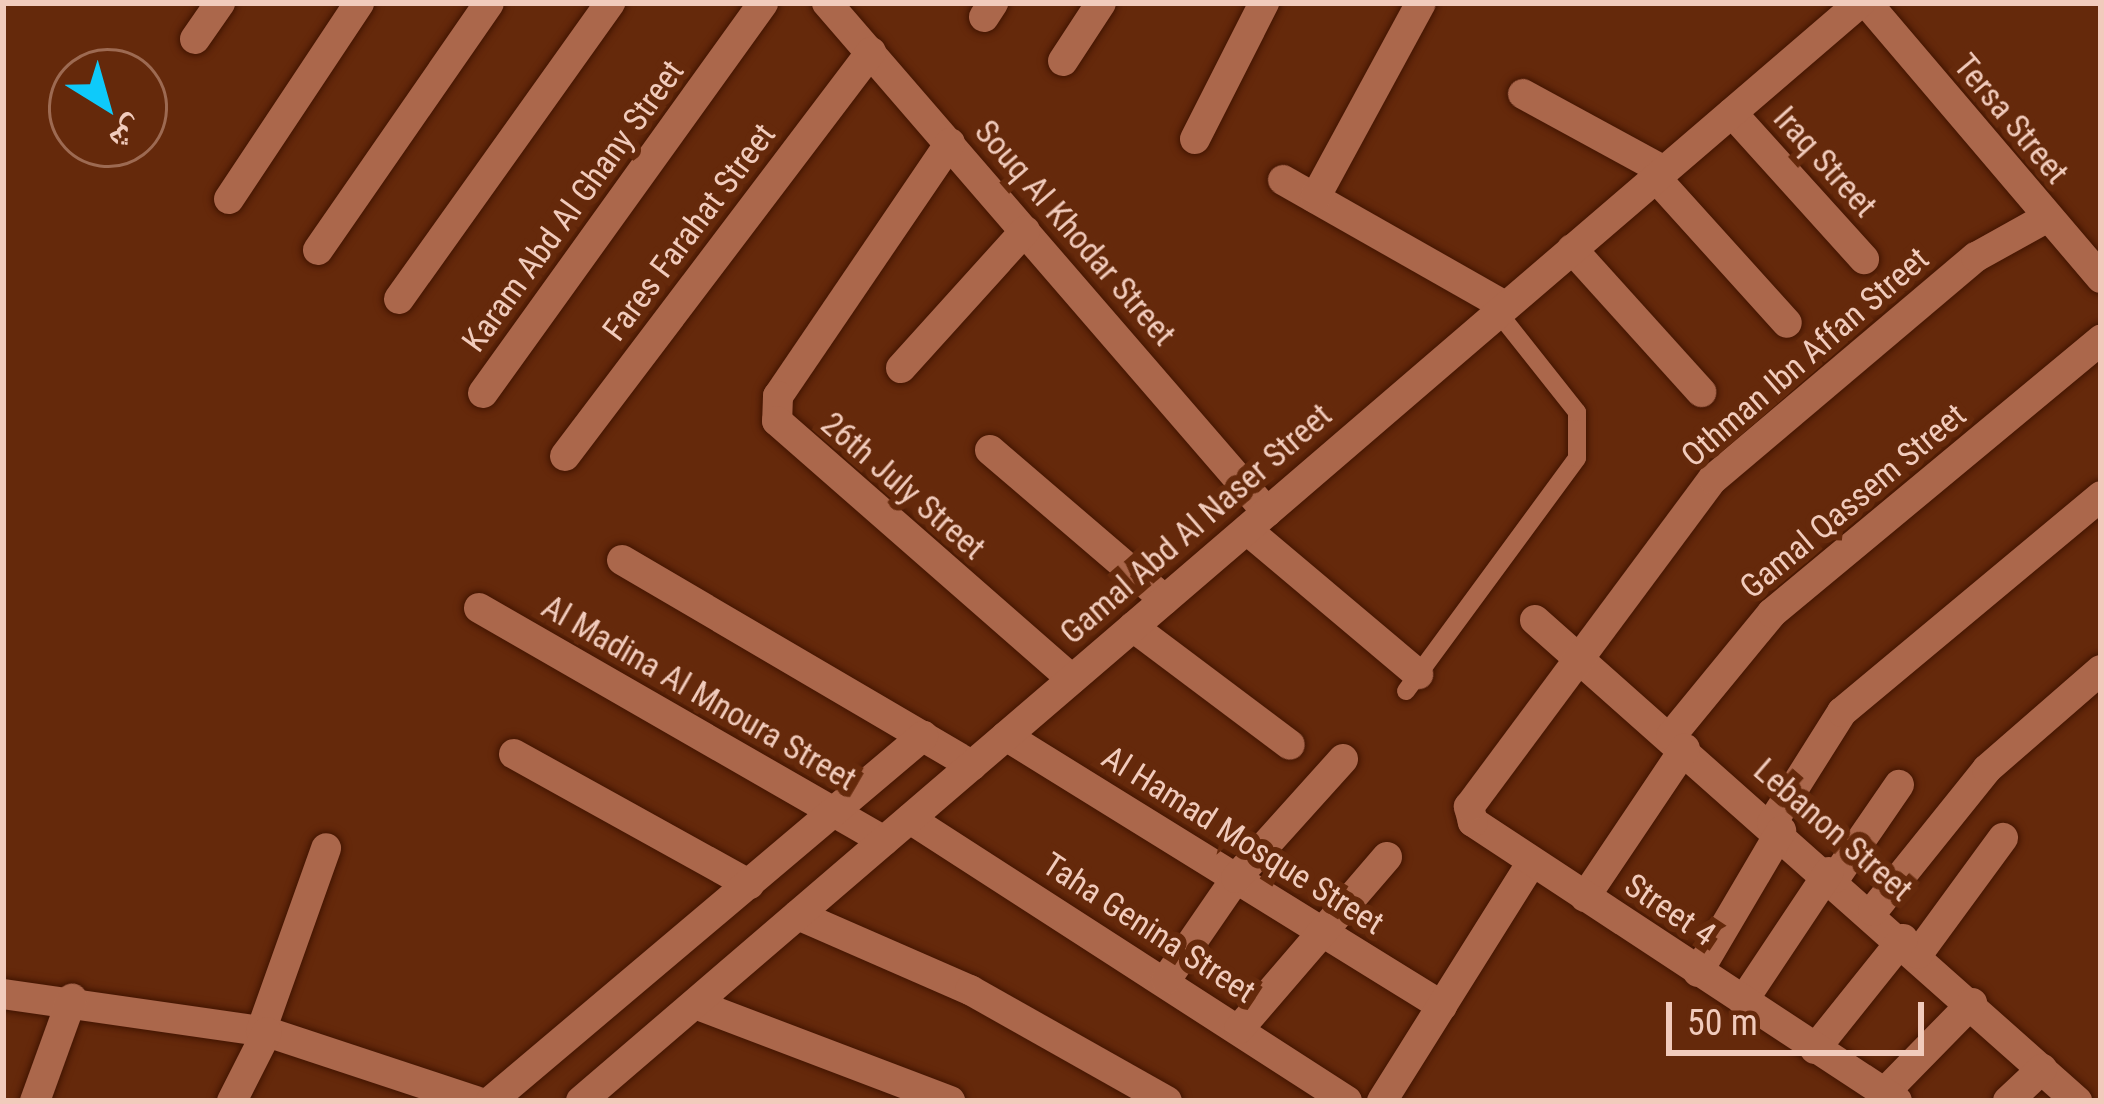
<!DOCTYPE html>
<html>
<head>
<meta charset="utf-8">
<style>
  body { margin:0 }
  #map { position:relative; width:2104px; height:1104px; overflow:hidden; background:#65290b; font-family:"Roboto Condensed","Noto Naskh Arabic",sans-serif }
  div>[style] { position:absolute }
  .roads { filter:drop-shadow(0 0 3px #411400) drop-shadow(0 0 3px #411400) }
  .lane>* { height:18px; margin:-9px; padding:0 9px; transform-origin:9px; border-radius:9px; background:#ab674b }
  .street>* { height:30px; margin:-15px; padding:0 15px; transform-origin:15px; border-radius:15px; background:#ab674b }
  .secondary>* { height:30px; margin:-15px; padding:0 15px; transform-origin:15px; border-radius:15px; background:#ab674b }
  span { translate:-50% -50%; white-space:nowrap; text-align:center; line-height:1.15; -webkit-text-stroke:12px #65290b; paint-order:stroke }
  .street-label { font-size:33px; color:#f1cbbc }
  .frame { position:absolute; inset:0; border:6px solid #f1cbbc; pointer-events:none }
  .north { position:absolute; left:48px; top:48px; width:120px; height:120px; box-sizing:border-box; background:#65290b; border:3px solid #9d6a52; border-radius:50%; rotate:143deg; font-size:33px; font-weight:700; line-height:48px; text-align:center; color:#f1cbbc }
  .north::after { content:''; display:block; margin:auto; width:42px; height:54px; background:#0ecafa; clip-path:polygon(50% 0,100% 100%,50% 72%,0 100%) }
  .scale { position:absolute; left:1666px; top:1002px; width:258px; height:54px; box-sizing:border-box; border:6px solid #f1cbbc; border-top:0; padding-left:15px; font-size:36px; line-height:42px; white-space:nowrap; color:#f1cbbc; -webkit-text-stroke:9px #65290b; paint-order:stroke }
</style>
</head>
<body>
<div id="map">
  <div class="roads">
    <div class="lane">
      <div style="left:1406px;top:691px;width:289px;rotate:-53.7deg"></div>
      <div style="left:1577px;top:458px;width:46px;rotate:-90deg"></div>
      <div style="left:1577px;top:412px;width:129px;rotate:-128.4deg"></div>
    </div>
    <div class="street">
      <div style="left:827px;top:3px;width:673px;rotate:49.16deg"></div>
      <div style="left:984px;top:17px;width:17px;rotate:-57deg"></div>
      <div style="left:195px;top:39px;width:44px;rotate:-55.2deg"></div>
      <div style="left:1063px;top:61px;width:69px;rotate:-56.8deg"></div>
      <div style="left:1523px;top:94px;width:161px;rotate:28.6deg"></div>
      <div style="left:1732px;top:113px;width:197px;rotate:47.9deg"></div>
      <div style="left:1195px;top:139px;width:153px;rotate:-63.1deg"></div>
      <div style="left:950px;top:143px;width:306px;rotate:124.2deg"></div>
      <div style="left:778px;top:396px;width:25px;rotate:92deg"></div>
      <div style="left:777px;top:421px;width:392px;rotate:41.2deg"></div>
      <div style="left:1656px;top:178px;width:195px;rotate:47.9deg"></div>
      <div style="left:1283px;top:180px;width:253px;rotate:29.6deg"></div>
      <div style="left:1315px;top:198px;width:222px;rotate:-61.5deg"></div>
      <div style="left:229px;top:199px;width:235px;rotate:-56.4deg"></div>
      <div style="left:1572px;top:249px;width:193px;rotate:47.9deg"></div>
      <div style="left:318px;top:250px;width:300px;rotate:-55.3deg"></div>
      <div style="left:399px;top:299px;width:364px;rotate:-54.5deg"></div>
      <div style="left:901px;top:368px;width:185px;rotate:-47.9deg"></div>
      <div style="left:483px;top:393px;width:480px;rotate:-54.3deg"></div>
      <div style="left:990px;top:450px;width:230px;rotate:40.6deg"></div>
      <div style="left:565px;top:456px;width:507px;rotate:-52.86deg"></div>
      <div style="left:1247px;top:530px;width:224px;rotate:40.1deg"></div>
      <div style="left:622px;top:560px;width:406px;rotate:30.4deg"></div>
      <div style="left:479px;top:608px;width:467px;rotate:29.9deg"></div>
      <div style="left:1535px;top:620px;width:725px;rotate:41.59deg"></div>
      <div style="left:1133px;top:627px;width:196px;rotate:36.9deg"></div>
      <div style="left:1006px;top:736px;width:513px;rotate:31.77deg"></div>
      <div style="left:1671px;top:736px;width:159px;rotate:-50.6deg"></div>
      <div style="left:1772px;top:613px;width:428px;rotate:-39.7deg"></div>
      <div style="left:514px;top:754px;width:269px;rotate:29deg"></div>
      <div style="left:910px;top:819px;width:520px;rotate:32.83deg"></div>
      <div style="left:1772px;top:823px;width:131px;rotate:-57.8deg"></div>
      <div style="left:1842px;top:712px;width:337px;rotate:-39.8deg"></div>
      <div style="left:1835px;top:878px;width:113px;rotate:-55.5deg"></div>
      <div style="left:1585px;top:897px;width:179px;rotate:-56.1deg"></div>
      <div style="left:1873px;top:911px;width:182px;rotate:-51.2deg"></div>
      <div style="left:1987px;top:769px;width:151px;rotate:-41deg"></div>
      <div style="left:798px;top:915px;width:188px;rotate:23.6deg"></div>
      <div style="left:970px;top:990px;width:226px;rotate:29.4deg"></div>
      <div style="left:1918px;top:954px;width:144px;rotate:-53.8deg"></div>
      <div style="left:1698px;top:972px;width:164px;rotate:-59.5deg"></div>
      <div style="left:1166px;top:980px;width:124px;rotate:-55.5deg"></div>
      <div style="left:1236px;top:878px;width:160px;rotate:-48deg"></div>
      <div style="left:3px;top:994px;width:267px;rotate:8.2deg"></div>
      <div style="left:267px;top:1032px;width:220px;rotate:18.3deg"></div>
      <div style="left:1743px;top:1001px;width:155px;rotate:-56.3deg"></div>
      <div style="left:695px;top:1004px;width:273px;rotate:20.8deg"></div>
      <div style="left:1239px;top:1029px;width:227px;rotate:-49.3deg"></div>
      <div style="left:261px;top:1031px;width:194px;rotate:-70.4deg"></div>
      <div style="left:1815px;top:1049px;width:141px;rotate:-51.3deg"></div>
      <div style="left:1884px;top:1093px;width:126px;rotate:-45.6deg"></div>
      <div style="left:35px;top:1101px;width:109px;rotate:-70.1deg"></div>
      <div style="left:232px;top:1101px;width:77px;rotate:-63.1deg"></div>
      <div style="left:1382px;top:1101px;width:282px;rotate:-57.9deg"></div>
      <div style="left:1897px;top:1101px;width:508px;rotate:-146.65deg"></div>
      <div style="left:1473px;top:822px;width:16px;rotate:-105deg"></div>
      <div style="left:1469px;top:807px;width:409px;rotate:-53.4deg"></div>
      <div style="left:1713px;top:479px;width:344px;rotate:-40.2deg"></div>
      <div style="left:1976px;top:257px;width:80px;rotate:-29.1deg"></div>
      <div style="left:2008px;top:1101px;width:47px;rotate:-43.3deg"></div>
    </div>
    <div class="secondary">
      <div style="left:1867px;top:3px;width:361px;rotate:49.6deg"></div>
      <div style="left:491px;top:1101px;width:566px;rotate:-40.19deg"></div>
      <div style="left:581px;top:1101px;width:1686px;rotate:-40.65deg"></div>
    </div>
  </div>
  <div class="street-label">
    <span style="left:2011px;top:119px;rotate:50deg">Tersa Street</span>
    <span style="left:1825px;top:162px;rotate:48deg">Iraq Street</span>
    <span style="left:573px;top:206px;rotate:-54deg">Karam Abd Al Ghany Street</span>
    <span style="left:689px;top:232px;rotate:-53deg">Fares Farahat Street</span>
    <span style="left:1075px;top:233px;rotate:49deg">Souq Al Khodar Street</span>
    <span style="left:1805px;top:357px;rotate:-41deg">Othman Ibn Affan Street</span>
    <span style="left:903px;top:486px;rotate:41deg">26th July Street</span>
    <span style="left:1853px;top:501px;rotate:-40deg">Gamal Qassem Street</span>
    <span style="left:1196px;top:524px;rotate:-41deg">Gamal Abd Al Naser Street</span>
    <span style="left:699px;top:693px;rotate:30deg">Al Madina Al Mnoura Street</span>
    <span style="left:1833px;top:830px;rotate:41deg">Lebanon Street</span>
    <span style="left:1243px;top:840px;rotate:32deg">Al Hamad Mosque Street</span>
    <span style="left:1670px;top:910px;rotate:34deg">Street 4</span>
    <span style="left:1149px;top:928px;rotate:33deg">Taha Genina Street</span>
  </div>
  <div class="frame"></div>
  <div class="north">ش</div>
  <div class="scale">50 m</div>
</div>
</body>
</html>
